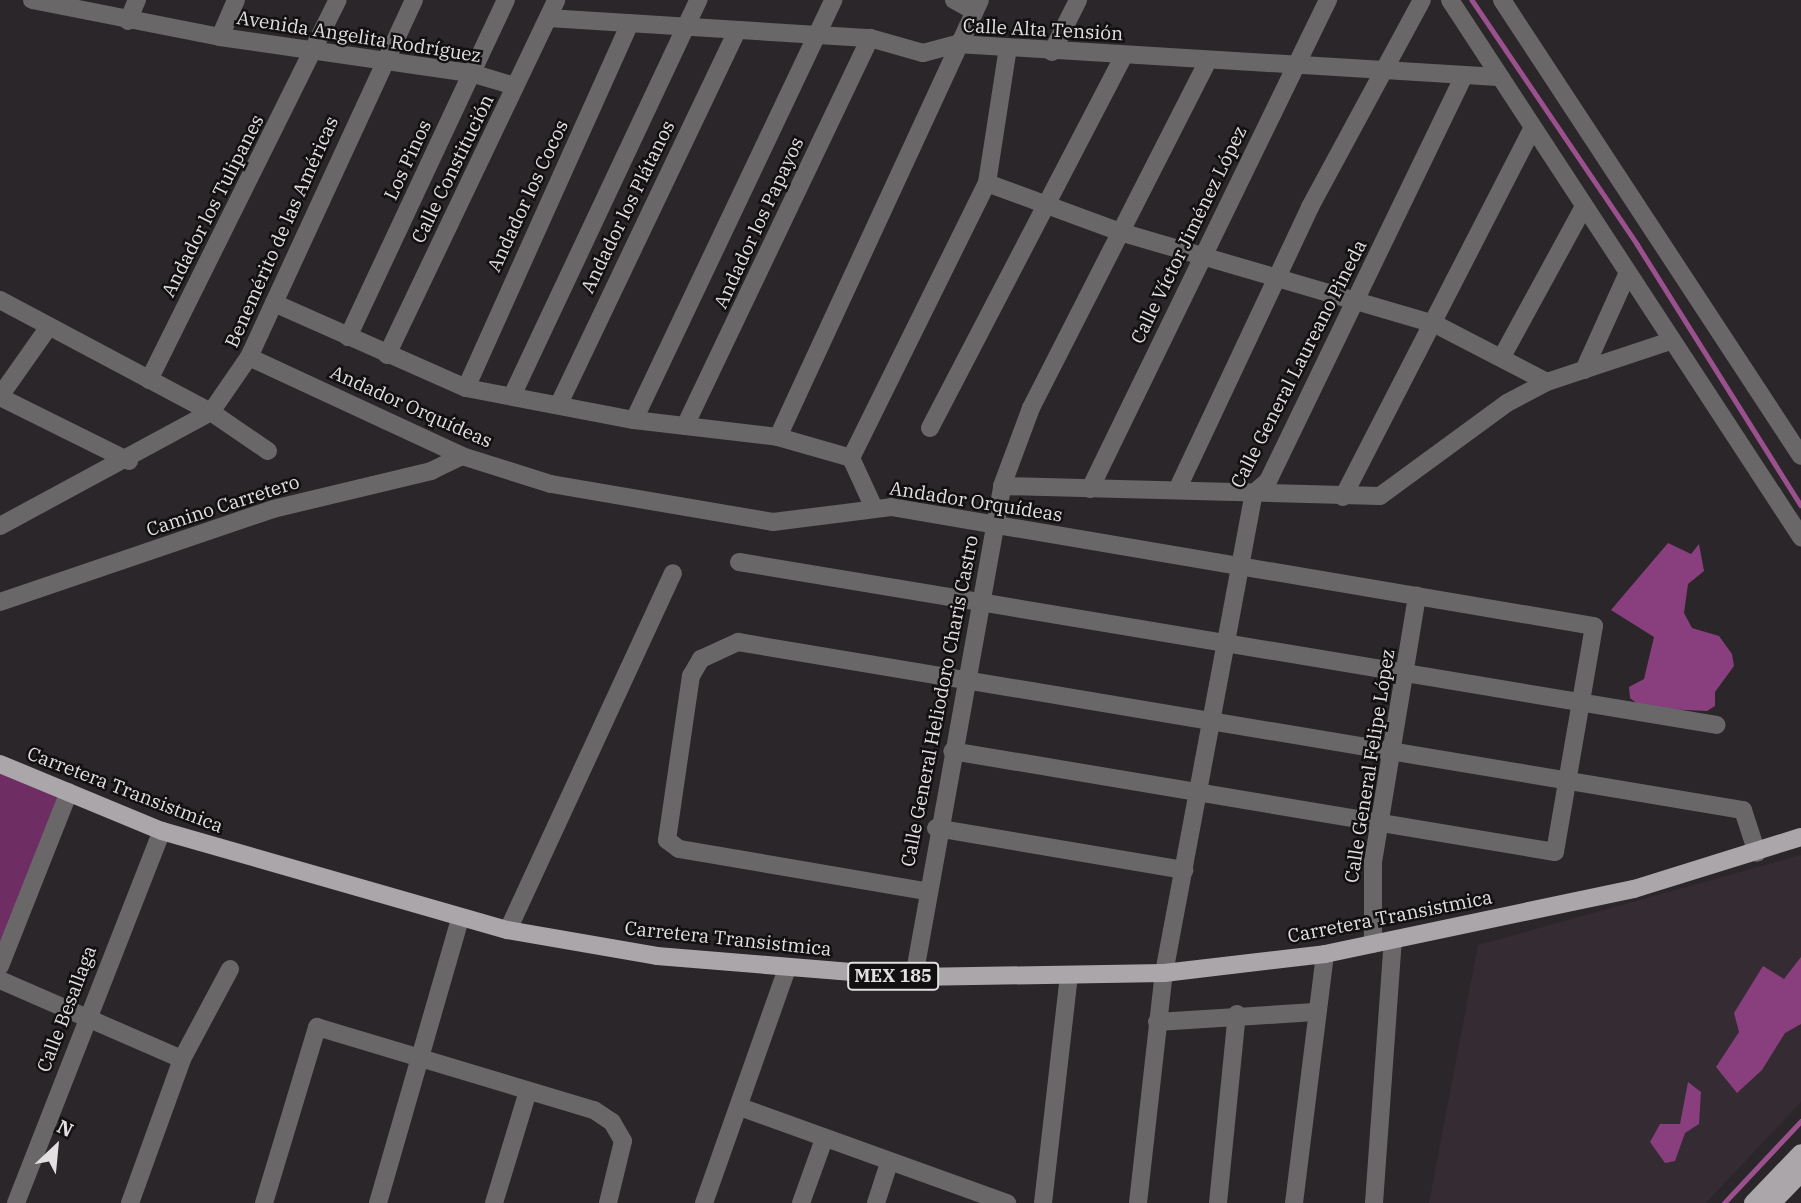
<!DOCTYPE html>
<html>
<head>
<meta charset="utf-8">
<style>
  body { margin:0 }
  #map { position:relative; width:1801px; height:1203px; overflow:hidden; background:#2b2629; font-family:"IBM Plex Serif",serif }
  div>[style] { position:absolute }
  .built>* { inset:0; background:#352b33 }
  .green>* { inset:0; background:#6e2d63 }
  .forest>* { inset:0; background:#893f7d }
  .stream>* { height:4.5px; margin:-2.25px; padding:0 2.25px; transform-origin:2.25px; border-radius:2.25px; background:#9c518f }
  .minor>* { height:18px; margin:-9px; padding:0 9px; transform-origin:9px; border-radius:9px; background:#696768 }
  .major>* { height:18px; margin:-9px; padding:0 9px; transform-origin:9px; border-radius:9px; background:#aaa6a9 }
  span { translate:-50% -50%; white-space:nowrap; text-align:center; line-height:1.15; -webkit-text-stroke:5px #121011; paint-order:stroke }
  .shield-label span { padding:2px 5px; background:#121011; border:2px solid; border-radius:5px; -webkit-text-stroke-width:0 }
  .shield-label { font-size:18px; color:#e3e0e2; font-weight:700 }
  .street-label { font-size:19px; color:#e3e0e2 }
  .north { position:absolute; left:21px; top:1112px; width:70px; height:70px; -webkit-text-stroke:5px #121011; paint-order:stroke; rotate:26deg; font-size:19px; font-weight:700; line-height:28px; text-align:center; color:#e3e0e2 }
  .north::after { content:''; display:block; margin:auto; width:24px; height:32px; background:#e3e0e2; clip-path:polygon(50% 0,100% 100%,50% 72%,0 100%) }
</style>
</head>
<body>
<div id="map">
  <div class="built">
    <div style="clip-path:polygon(1801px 855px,1801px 1102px,1706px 1203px,1429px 1203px,1478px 945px)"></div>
  </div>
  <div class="green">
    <div style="clip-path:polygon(0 765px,69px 792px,0 962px)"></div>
  </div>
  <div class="forest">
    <div style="clip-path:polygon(1668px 543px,1691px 554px,1699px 544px,1704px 571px,1688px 584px,1684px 613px,1692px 628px,1719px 636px,1732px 654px,1734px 666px,1715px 692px,1715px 706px,1707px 711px,1643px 708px,1630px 698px,1629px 687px,1644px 679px,1654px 637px,1611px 610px)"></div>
    <div style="clip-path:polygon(1801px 957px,1801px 1024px,1785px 1033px,1762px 1070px,1737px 1093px,1716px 1067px,1739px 1032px,1734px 1013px,1763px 966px,1784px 979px)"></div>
    <div style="clip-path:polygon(1688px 1082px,1701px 1092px,1699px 1124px,1685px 1133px,1675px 1161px,1665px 1163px,1650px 1142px,1660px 1124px,1680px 1124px)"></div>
  </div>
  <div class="stream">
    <div style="left:1472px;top:0;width:295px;rotate:55.9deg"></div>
    <div style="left:1637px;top:244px;width:308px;rotate:57.9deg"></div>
    <div style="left:1724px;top:1203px;width:112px;rotate:-46.8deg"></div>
  </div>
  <div class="minor">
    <div style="left:32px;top:0;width:192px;rotate:11.1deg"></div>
    <div style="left:220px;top:37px;width:254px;rotate:8.2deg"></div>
    <div style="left:471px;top:73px;width:46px;rotate:16.5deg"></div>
    <div style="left:954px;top:0;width:23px;rotate:29deg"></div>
    <div style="left:1450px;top:0;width:642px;rotate:56.83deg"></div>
    <div style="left:1502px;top:0;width:545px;rotate:56.75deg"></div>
    <div style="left:548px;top:18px;width:323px;rotate:3.6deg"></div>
    <div style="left:870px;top:38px;width:55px;rotate:15.8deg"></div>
    <div style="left:923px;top:53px;width:35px;rotate:-15deg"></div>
    <div style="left:957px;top:44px;width:542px;rotate:3.49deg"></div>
    <div style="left:128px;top:21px;width:23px;rotate:-67deg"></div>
    <div style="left:220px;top:37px;width:40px;rotate:-66.6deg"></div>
    <div style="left:1052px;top:52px;width:58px;rotate:-63.4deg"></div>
    <div style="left:987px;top:183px;width:142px;rotate:20.2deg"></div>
    <div style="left:1120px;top:232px;width:328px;rotate:16.3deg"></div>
    <div style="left:1435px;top:324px;width:126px;rotate:27.4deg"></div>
    <div style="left:0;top:300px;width:239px;rotate:28deg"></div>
    <div style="left:211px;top:412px;width:69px;rotate:34.4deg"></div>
    <div style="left:274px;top:303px;width:210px;rotate:23.9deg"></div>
    <div style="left:466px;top:388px;width:171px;rotate:10.8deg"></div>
    <div style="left:634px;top:420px;width:145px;rotate:6.7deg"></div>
    <div style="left:778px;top:437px;width:76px;rotate:16deg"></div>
    <div style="left:851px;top:458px;width:55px;rotate:65.3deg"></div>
    <div style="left:348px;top:337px;width:372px;rotate:-64.9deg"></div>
    <div style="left:387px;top:355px;width:393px;rotate:-64.5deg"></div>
    <div style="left:1503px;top:355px;width:165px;rotate:-61.4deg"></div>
    <div style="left:249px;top:357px;width:235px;rotate:24.9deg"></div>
    <div style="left:462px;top:456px;width:93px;rotate:17.5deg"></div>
    <div style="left:551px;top:484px;width:225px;rotate:9.7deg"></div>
    <div style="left:773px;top:522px;width:119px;rotate:-7.2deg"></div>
    <div style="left:891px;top:507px;width:713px;rotate:9.61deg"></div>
    <div style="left:1594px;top:626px;width:229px;rotate:99.8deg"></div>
    <div style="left:1555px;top:852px;width:611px;rotate:-170.49deg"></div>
    <div style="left:1584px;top:370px;width:102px;rotate:-65.7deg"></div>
    <div style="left:149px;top:380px;width:424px;rotate:-63.6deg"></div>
    <div style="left:466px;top:388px;width:400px;rotate:-65.8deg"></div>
    <div style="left:0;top:396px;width:83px;rotate:-54.8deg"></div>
    <div style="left:512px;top:396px;width:438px;rotate:-64.8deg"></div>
    <div style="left:0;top:397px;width:144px;rotate:26.4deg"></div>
    <div style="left:559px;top:404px;width:414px;rotate:-64.5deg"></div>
    <div style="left:634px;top:420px;width:465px;rotate:-64.6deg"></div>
    <div style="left:685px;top:426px;width:430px;rotate:-64.5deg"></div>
    <div style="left:930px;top:428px;width:420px;rotate:-62.5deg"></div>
    <div style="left:778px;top:437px;width:481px;rotate:-65.2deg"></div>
    <div style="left:851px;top:458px;width:307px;rotate:-63.7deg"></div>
    <div style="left:987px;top:183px;width:137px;rotate:-81.2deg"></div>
    <div style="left:1002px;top:486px;width:378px;rotate:1.5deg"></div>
    <div style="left:1380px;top:496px;width:157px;rotate:-36.2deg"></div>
    <div style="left:1507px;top:403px;width:45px;rotate:-27.7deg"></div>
    <div style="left:1547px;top:382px;width:130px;rotate:-18.4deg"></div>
    <div style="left:1090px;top:489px;width:544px;rotate:-64.05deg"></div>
    <div style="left:1177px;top:490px;width:313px;rotate:-64.8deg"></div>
    <div style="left:1310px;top:207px;width:235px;rotate:-61.6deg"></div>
    <div style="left:1343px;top:497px;width:411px;rotate:-62.8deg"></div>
    <div style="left:0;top:526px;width:240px;rotate:-28.4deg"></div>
    <div style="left:211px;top:412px;width:67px;rotate:-55.4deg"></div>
    <div style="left:249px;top:357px;width:393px;rotate:-65.2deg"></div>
    <div style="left:739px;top:562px;width:991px;rotate:9.46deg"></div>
    <div style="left:0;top:602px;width:288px;rotate:-18.8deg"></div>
    <div style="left:273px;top:509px;width:163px;rotate:-13.5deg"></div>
    <div style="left:431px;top:471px;width:34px;rotate:-26deg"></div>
    <div style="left:936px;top:828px;width:252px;rotate:9.6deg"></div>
    <div style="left:925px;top:891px;width:250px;rotate:-170.3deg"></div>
    <div style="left:679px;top:849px;width:15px;rotate:-143deg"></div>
    <div style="left:667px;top:840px;width:166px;rotate:-81.7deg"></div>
    <div style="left:691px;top:676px;width:20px;rotate:-60deg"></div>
    <div style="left:701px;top:659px;width:41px;rotate:-24.7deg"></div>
    <div style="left:738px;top:642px;width:1019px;rotate:9.49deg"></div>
    <div style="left:1743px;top:810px;width:45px;rotate:72deg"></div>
    <div style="left:508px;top:930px;width:393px;rotate:-65.2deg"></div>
    <div style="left:1373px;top:944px;width:82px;rotate:-90deg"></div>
    <div style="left:1373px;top:862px;width:270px;rotate:-80.6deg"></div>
    <div style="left:0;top:966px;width:187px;rotate:-68.4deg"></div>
    <div style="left:914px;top:977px;width:499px;rotate:-79.8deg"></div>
    <div style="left:1002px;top:486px;width:83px;rotate:-69.6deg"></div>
    <div style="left:1031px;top:408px;width:390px;rotate:-63deg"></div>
    <div style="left:0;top:980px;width:198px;rotate:23.5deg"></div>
    <div style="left:1157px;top:1022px;width:158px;rotate:-3.6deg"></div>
    <div style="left:740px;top:1107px;width:284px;rotate:19.8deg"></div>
    <div style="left:16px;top:1203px;width:400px;rotate:-68.6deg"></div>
    <div style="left:130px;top:1203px;width:153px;rotate:-70.1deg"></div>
    <div style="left:182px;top:1059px;width:102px;rotate:-61.9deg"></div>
    <div style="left:264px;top:1203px;width:184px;rotate:-73.2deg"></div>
    <div style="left:317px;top:1027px;width:289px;rotate:16.7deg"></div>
    <div style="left:594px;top:1110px;width:22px;rotate:34deg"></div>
    <div style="left:612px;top:1122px;width:22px;rotate:60deg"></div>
    <div style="left:623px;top:1141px;width:64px;rotate:103.6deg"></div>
    <div style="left:378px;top:1203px;width:297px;rotate:-73.9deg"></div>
    <div style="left:494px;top:1203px;width:117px;rotate:-73.1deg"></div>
    <div style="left:704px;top:1203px;width:248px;rotate:-70.5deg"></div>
    <div style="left:801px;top:1203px;width:65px;rotate:-70.2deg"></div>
    <div style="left:876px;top:1203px;width:40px;rotate:-72deg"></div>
    <div style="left:1043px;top:1203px;width:228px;rotate:-83.5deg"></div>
    <div style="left:1138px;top:1203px;width:231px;rotate:-83.6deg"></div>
    <div style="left:1164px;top:973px;width:488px;rotate:-79.4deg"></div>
    <div style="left:1254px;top:493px;width:18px;rotate:-41deg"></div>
    <div style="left:1268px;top:481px;width:448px;rotate:-64.2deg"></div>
    <div style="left:1218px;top:1203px;width:190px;rotate:-84.3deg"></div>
    <div style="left:1294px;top:1203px;width:251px;rotate:-82.9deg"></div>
    <div style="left:1374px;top:1203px;width:264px;rotate:-85.9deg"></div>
  </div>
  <div class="major">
    <div style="left:0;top:764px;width:175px;rotate:22.5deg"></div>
    <div style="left:162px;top:831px;width:360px;rotate:16deg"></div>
    <div style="left:508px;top:930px;width:151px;rotate:9.9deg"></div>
    <div style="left:657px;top:956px;width:258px;rotate:4.7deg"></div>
    <div style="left:914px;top:977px;width:250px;rotate:-0.9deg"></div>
    <div style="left:1164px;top:973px;width:162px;rotate:-6.7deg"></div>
    <div style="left:1325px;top:954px;width:316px;rotate:-11.9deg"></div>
    <div style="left:1634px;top:889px;width:175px;rotate:-17.3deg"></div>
    <div style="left:1753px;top:1203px;width:69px;rotate:-46.2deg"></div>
    <div style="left:1772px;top:1203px;width:42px;rotate:-46deg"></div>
  </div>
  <div class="shield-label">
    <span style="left:893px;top:976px">MEX 185</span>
  </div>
  <div class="street-label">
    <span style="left:1043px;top:30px;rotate:3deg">Calle Alta Tensión</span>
    <span style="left:359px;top:37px;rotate:9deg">Avenida Angelita Rodríguez</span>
    <span style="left:408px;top:160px;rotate:-65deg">Los Pinos</span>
    <span style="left:453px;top:169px;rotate:-64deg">Calle Constitución</span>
    <span style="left:528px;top:196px;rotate:-65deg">Andador los Cocos</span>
    <span style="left:213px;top:206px;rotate:-63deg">Andador los Tulipanes</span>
    <span style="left:628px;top:207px;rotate:-64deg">Andador los Plátanos</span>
    <span style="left:759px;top:223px;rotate:-65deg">Andador los Papayos</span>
    <span style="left:282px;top:232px;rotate:-66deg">Benemérito de las Américas</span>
    <span style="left:1189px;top:235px;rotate:-64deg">Calle Víctor Jiménez López</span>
    <span style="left:1299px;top:364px;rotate:-63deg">Calle General Laureano Pineda</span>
    <span style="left:411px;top:407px;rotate:24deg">Andador Orquídeas</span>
    <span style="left:976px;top:502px;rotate:9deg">Andador Orquídeas</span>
    <span style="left:223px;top:506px;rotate:-18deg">Camino Carretero</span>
    <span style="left:940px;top:701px;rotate:-79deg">Calle General Heliodoro Charis Castro</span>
    <span style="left:1370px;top:766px;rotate:-81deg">Calle General Felipe López</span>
    <span style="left:125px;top:790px;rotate:21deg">Carretera Transistmica</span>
    <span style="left:1390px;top:917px;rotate:-11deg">Carretera Transistmica</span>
    <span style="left:728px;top:939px;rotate:6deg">Carretera Transistmica</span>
    <span style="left:67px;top:1009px;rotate:-69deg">Calle Besallaga</span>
  </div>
  <div class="north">N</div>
</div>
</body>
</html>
